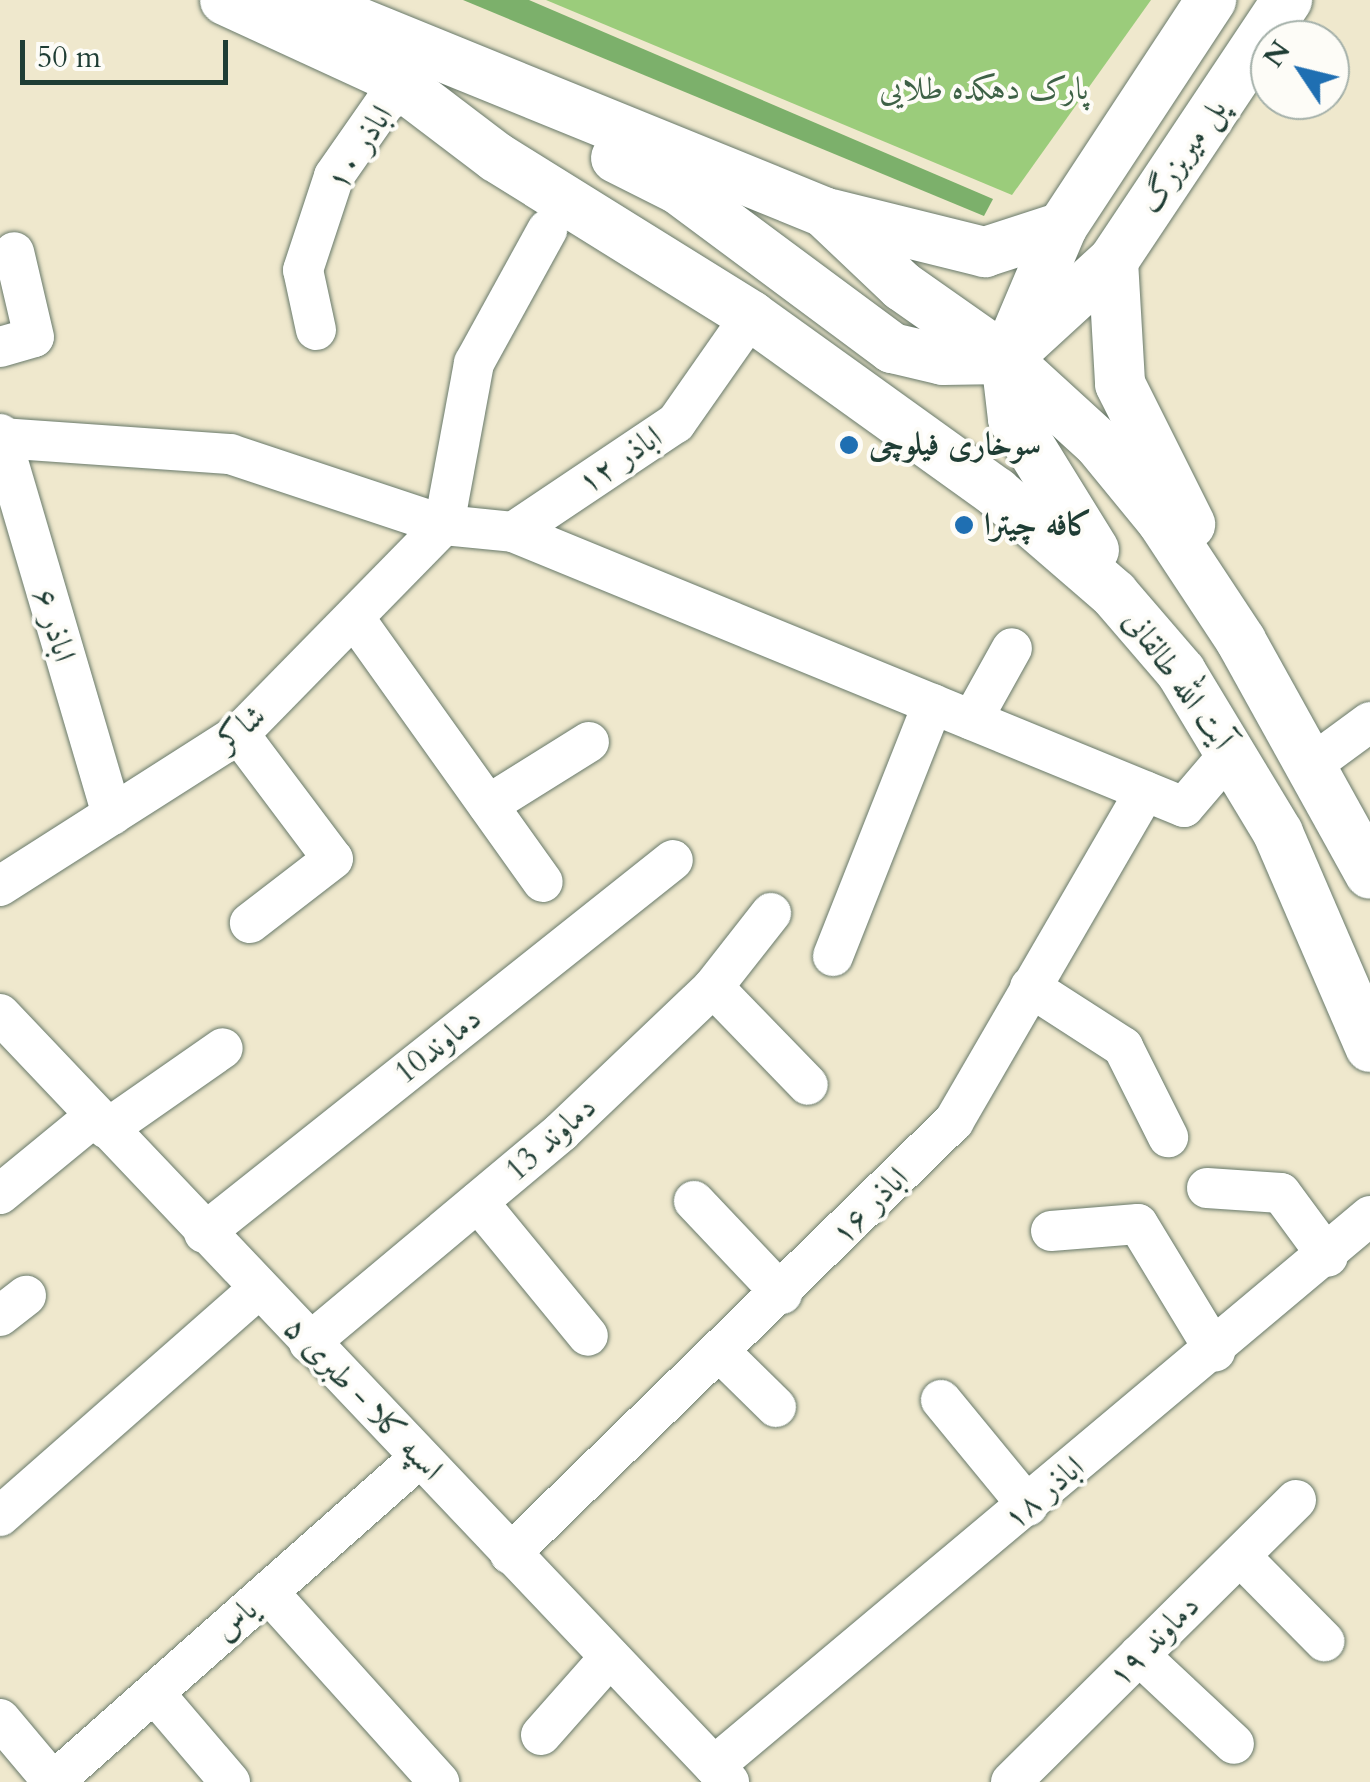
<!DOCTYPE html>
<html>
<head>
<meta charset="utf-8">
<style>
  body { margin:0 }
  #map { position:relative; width:1370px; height:1782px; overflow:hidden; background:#efe8cd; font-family:Cardo,Amiri,serif }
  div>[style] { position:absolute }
  .green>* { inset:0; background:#9bcc7b }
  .forest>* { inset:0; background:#7cb06b }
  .roads { filter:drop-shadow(0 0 2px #68796a) drop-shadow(0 0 2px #68796a) }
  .minor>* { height:40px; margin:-20px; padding:0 20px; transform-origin:20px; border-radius:20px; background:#fff }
  .major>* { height:50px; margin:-25px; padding:0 25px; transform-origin:25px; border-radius:25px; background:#fff }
  .dots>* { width:28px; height:28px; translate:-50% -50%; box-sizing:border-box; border:5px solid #fdfcf7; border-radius:50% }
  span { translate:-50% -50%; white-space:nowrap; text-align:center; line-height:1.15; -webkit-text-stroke:8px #fdfcf7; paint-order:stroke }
  .park-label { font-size:32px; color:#3e6146 }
  .street-label { font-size:32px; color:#1f3d34 }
  .poi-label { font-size:32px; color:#1f3d34; font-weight:700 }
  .left { translate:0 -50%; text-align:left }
  .north { position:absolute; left:1250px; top:20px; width:100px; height:100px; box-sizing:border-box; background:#fdfcf7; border:2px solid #a4b0a9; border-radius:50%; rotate:305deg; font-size:28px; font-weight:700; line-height:40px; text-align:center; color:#1f3d34 }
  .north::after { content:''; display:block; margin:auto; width:35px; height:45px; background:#1f6fb2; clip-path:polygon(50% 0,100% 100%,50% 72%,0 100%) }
  .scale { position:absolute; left:20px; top:40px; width:208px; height:45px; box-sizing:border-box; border:5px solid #1f3d34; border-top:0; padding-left:12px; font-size:30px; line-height:35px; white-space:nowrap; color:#1f3d34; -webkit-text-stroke:8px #fdfcf7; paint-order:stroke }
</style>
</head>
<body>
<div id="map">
  <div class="green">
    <div style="clip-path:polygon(546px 0,1151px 0,1012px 195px)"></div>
  </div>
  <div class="forest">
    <div style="clip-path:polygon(463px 0,529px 0,993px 199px,984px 216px)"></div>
  </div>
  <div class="roads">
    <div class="minor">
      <div style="left:316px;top:330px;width:61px;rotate:-102.2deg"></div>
      <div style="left:303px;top:270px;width:99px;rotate:-71.7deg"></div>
      <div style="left:334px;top:176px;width:89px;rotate:-55.1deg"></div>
      <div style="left:385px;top:103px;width:27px;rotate:-34deg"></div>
      <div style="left:0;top:347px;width:35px;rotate:-16deg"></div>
      <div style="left:34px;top:337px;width:87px;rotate:-103.2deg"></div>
      <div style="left:0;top:434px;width:397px;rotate:73.6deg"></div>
      <div style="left:1px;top:438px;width:230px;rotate:4deg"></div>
      <div style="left:230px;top:454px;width:225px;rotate:18.4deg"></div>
      <div style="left:444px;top:525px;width:69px;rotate:5.8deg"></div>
      <div style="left:513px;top:532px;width:196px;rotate:-33.8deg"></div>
      <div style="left:676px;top:423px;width:131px;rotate:-55deg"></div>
      <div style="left:444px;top:525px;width:165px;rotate:-79.5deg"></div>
      <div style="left:474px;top:363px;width:152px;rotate:-61.2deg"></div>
      <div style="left:513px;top:532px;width:725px;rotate:22.29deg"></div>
      <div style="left:1184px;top:807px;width:72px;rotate:-49.5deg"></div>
      <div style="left:358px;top:623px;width:318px;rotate:54.5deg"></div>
      <div style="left:972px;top:720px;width:82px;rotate:-60.9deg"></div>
      <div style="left:239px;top:734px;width:156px;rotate:53.1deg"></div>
      <div style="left:333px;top:859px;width:105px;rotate:142.4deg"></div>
      <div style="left:1310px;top:766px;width:74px;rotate:-36.3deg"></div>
      <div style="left:488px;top:805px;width:119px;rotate:-32deg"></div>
      <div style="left:0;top:886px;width:283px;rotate:-32.5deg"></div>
      <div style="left:239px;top:734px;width:293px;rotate:-45.6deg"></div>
      <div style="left:833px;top:956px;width:271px;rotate:-68.4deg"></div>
      <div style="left:713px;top:987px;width:136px;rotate:45.9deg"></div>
      <div style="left:1030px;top:987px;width:111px;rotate:32.8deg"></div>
      <div style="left:1123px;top:1047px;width:101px;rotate:63.4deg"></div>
      <div style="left:0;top:1014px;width:1059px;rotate:46.49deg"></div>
      <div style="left:107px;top:1129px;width:141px;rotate:-34.9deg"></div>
      <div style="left:1207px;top:1188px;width:74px;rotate:3.9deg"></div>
      <div style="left:1281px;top:1193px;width:79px;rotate:53.7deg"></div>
      <div style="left:0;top:1194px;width:123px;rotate:-39.4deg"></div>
      <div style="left:694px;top:1201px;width:128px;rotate:46.6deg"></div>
      <div style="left:478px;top:1202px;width:173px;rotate:50.6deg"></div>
      <div style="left:1051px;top:1231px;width:87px;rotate:-4.6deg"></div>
      <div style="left:1138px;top:1224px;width:149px;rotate:58.8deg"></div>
      <div style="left:204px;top:1233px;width:599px;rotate:-38.5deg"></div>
      <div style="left:0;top:1316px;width:33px;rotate:-38deg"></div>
      <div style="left:309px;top:1343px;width:329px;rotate:-39.9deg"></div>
      <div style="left:561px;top:1132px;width:210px;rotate:-43.6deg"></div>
      <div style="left:713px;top:987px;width:94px;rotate:-51.9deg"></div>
      <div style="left:721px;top:1353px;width:77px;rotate:44.5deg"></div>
      <div style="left:941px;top:1400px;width:137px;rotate:50.6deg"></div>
      <div style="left:0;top:1516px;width:344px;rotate:-41.3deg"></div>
      <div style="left:510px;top:1554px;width:620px;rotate:-44.28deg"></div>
      <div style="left:954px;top:1121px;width:381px;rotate:-59.9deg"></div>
      <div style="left:1240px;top:1556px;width:120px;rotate:45.3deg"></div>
      <div style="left:268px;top:1592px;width:256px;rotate:48deg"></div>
      <div style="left:1139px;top:1655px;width:130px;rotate:43.1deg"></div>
      <div style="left:154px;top:1693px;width:117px;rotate:49.5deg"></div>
      <div style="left:0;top:1719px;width:82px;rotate:49.9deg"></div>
      <div style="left:541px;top:1735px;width:104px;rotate:-48.5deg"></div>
      <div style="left:714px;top:1766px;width:856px;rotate:-39.98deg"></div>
      <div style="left:53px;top:1782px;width:489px;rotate:-41.5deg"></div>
      <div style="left:1011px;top:1782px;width:401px;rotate:-44.7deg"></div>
    </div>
    <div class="major">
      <div style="left:225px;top:0;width:179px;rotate:24.7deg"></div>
      <div style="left:388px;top:75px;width:136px;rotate:37.2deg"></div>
      <div style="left:496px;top:157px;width:301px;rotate:31.9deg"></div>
      <div style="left:751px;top:316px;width:302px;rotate:35.7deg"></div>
      <div style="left:996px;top:492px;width:156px;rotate:40.8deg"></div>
      <div style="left:1114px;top:594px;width:103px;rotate:49.3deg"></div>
      <div style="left:1181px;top:672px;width:188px;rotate:58.9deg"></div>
      <div style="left:1278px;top:833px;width:233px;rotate:66.7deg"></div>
      <div style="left:303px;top:0;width:562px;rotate:22.14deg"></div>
      <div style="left:824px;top:212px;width:108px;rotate:43.5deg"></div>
      <div style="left:902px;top:286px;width:127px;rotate:35.1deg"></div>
      <div style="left:1006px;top:359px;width:125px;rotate:42.4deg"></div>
      <div style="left:1098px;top:443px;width:101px;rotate:50.6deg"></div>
      <div style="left:1162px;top:521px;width:144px;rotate:56.6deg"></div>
      <div style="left:1241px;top:641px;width:266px;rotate:61deg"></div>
      <div style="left:616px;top:158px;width:69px;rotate:26.6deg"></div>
      <div style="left:678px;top:189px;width:267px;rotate:36.6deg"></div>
      <div style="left:892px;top:348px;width:52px;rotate:13.2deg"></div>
      <div style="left:943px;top:360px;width:63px;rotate:-0.9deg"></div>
      <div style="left:1006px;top:359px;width:145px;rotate:-42.5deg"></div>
      <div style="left:1113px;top:261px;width:314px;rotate:-56.3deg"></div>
      <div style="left:831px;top:214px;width:159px;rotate:13.9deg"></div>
      <div style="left:985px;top:252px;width:81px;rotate:-18deg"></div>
      <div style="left:1113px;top:261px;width:123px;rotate:86.7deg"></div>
      <div style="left:1120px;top:384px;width:157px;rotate:63.4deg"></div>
      <div style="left:1094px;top:550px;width:154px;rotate:-121.7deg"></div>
      <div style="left:1013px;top:419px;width:60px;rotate:-96.7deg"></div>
      <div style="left:1006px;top:359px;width:143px;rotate:-67deg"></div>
      <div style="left:1062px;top:227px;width:272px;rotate:-56.7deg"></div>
    </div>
  </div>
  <div class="dots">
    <div style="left:849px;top:445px;background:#1f6fb2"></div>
    <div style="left:964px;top:525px;background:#1f6fb2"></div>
  </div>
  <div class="park-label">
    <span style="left:984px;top:89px">پارک دهکده طلایی</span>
  </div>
  <div class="street-label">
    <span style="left:360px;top:148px;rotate:-57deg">اباذر ۱۰</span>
    <span style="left:1183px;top:156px;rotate:-56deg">پل میربزرگ</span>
    <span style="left:620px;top:460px;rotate:-34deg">اباذر ۱۲</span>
    <span style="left:54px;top:625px;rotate:73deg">اباذر ۶</span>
    <span style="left:1178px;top:680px;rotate:54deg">آیت الله طالقانی</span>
    <span style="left:241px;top:728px;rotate:-38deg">شاکر</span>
    <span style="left:438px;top:1046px;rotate:-39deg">دماوند10</span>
    <span style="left:551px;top:1139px;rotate:-42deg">دماوند 13</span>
    <span style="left:870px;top:1206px;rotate:-45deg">اباذر ۱۶</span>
    <span style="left:363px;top:1399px;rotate:46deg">اسپه کلا - طبری ۵</span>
    <span style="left:1044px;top:1493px;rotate:-40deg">اباذر ۱۸</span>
    <span style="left:236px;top:1620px;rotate:-41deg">یاس</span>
    <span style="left:1154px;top:1641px;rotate:-45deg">دماوند ۱۹</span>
  </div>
  <div class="poi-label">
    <span class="left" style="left:869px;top:445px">سوخاری فیلوچی</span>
    <span class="left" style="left:984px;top:525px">کافه چیترا</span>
  </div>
  <div class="north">N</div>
  <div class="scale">50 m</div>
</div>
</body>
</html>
